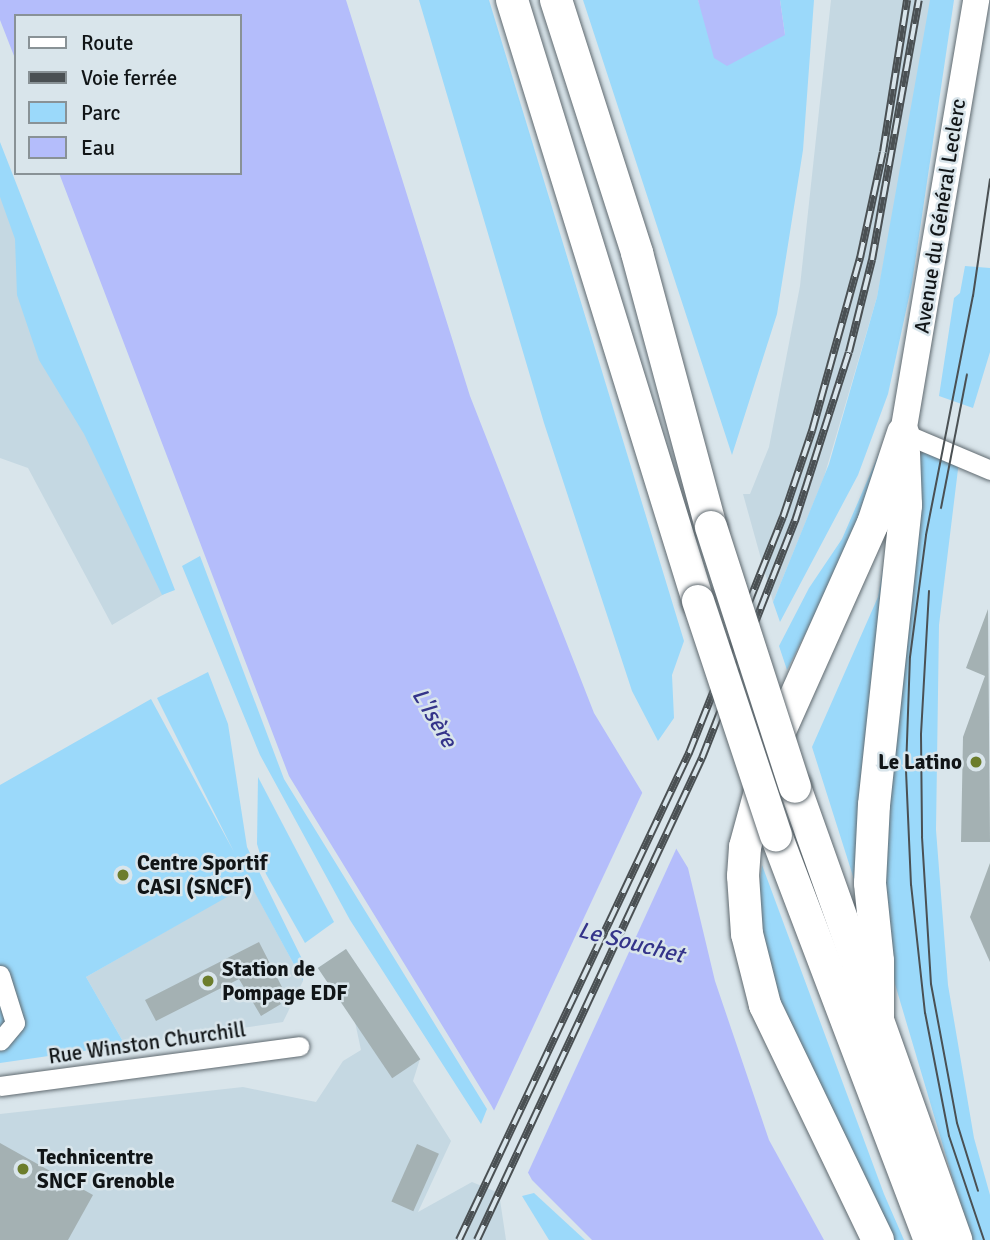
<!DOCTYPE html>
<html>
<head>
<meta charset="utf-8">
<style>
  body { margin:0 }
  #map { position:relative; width:990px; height:1240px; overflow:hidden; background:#d9e5eb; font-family:Signika,sans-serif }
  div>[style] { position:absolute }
  .built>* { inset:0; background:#c5d8e2 }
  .green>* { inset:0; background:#9bd9fa }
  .water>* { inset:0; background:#b4bdfb }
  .pier>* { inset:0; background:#d9e5eb }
  .building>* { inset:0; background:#a4b1b3; transform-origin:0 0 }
  .roads { filter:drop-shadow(0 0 2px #606a70) drop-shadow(0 0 2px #606a70) }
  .minor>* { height:19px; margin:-9.5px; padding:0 9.5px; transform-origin:9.5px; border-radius:9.5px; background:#fff }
  .secondary>* { height:26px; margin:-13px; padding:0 13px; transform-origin:13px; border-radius:13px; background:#fff }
  .trunk>* { height:32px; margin:-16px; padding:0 16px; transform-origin:16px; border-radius:16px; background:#fff }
  .tram>* { height:2px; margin:-1px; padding:0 1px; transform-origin:1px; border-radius:1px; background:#4a5053 }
  .rail>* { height:8px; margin-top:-4px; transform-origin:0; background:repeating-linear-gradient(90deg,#d9e5eb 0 16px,#4a5053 0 32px); box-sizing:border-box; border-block:2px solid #4a5053 }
  .bridges { filter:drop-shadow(0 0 2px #606a70) drop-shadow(0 0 2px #606a70) }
  .trunk-bridge>* { height:32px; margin:-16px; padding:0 16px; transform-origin:16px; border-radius:16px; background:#fff }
  .dots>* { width:19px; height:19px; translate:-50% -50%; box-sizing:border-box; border:4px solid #d9e5eb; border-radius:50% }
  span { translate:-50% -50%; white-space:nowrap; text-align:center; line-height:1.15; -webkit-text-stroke:5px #d9e5eb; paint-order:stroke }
  .street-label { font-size:21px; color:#111517 }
  .poi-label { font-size:21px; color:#111517; font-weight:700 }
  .right { translate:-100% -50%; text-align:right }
  .left { translate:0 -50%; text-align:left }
  .water-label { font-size:23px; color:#34348a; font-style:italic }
  .legend { position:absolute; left:14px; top:14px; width:228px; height:161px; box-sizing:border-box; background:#d9e5eb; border:2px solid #899296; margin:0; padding:9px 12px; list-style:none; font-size:21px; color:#111517 }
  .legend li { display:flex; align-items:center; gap:14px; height:35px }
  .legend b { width:35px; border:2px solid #899296 }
</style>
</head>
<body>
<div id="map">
  <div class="built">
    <div style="clip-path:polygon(831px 0,931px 0,926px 48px,877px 297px,824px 477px,773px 602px,743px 494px,750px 494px,769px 447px,800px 286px)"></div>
    <div style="clip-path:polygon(0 154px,171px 590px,112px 625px,28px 468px,0 458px)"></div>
    <div style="clip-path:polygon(250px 883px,303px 981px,283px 1022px,125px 1045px,86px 977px)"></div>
    <div style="clip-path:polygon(346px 949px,420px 1059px,413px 1081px,451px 1141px,418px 1212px,472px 1182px,499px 1193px,506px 1240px,0 1240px,0 1114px,243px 1087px,316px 1102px,343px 1061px,361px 1050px,355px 1022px,318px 968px)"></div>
  </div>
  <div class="green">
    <div style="clip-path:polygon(419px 0,489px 0,684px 641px,672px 675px,674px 718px,658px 741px,632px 691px,544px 423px)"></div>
    <div style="clip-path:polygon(583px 0,698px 0,707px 26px,785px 35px,780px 0,814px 0,803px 150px,777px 314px,732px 455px)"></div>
    <div style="clip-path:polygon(930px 0,954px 0,912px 283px,888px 394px,858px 475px,780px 622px,773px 602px,829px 464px,877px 297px)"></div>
    <div style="clip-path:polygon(0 142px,175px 590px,162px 595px,84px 434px,39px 360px,17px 295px,15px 239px,0 197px)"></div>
    <div style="clip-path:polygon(965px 266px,990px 268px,990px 352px,973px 408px,939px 396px,954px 298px,960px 293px)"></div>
    <div style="clip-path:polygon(887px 435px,881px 469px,840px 565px,787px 670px,779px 646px,809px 588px,842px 539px)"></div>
    <div style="clip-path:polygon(920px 452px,959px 461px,939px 625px,936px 830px,948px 985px,974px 1138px,990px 1195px,990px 1240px,973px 1240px,954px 1183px,895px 984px,881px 894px)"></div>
    <div style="clip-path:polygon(890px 528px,858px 892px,812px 747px,878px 597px)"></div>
    <div style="clip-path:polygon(200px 556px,284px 779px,487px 1109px,481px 1124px,350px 920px,260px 755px,182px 566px)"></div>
    <div style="clip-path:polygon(208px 672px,228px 724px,247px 847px,303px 961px,303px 981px,250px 884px,86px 977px,125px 1045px,0 1063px,0 785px,151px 699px,234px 852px,157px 698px)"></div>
    <div style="clip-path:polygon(258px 777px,334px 922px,305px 943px,266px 874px,257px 844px)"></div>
    <div style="clip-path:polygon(762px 865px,884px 1194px,904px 1240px,890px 1240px,786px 1022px,765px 958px,758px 897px)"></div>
    <div style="clip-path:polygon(534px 1193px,585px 1240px,549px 1240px,522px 1196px)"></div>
  </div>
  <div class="water">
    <div style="clip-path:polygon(0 0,346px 0,470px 396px,594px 713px,688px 868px,715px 981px,769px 1140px,824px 1240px,592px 1240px,532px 1180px,491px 1105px,289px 776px,59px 173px,240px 173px,240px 16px,16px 16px,16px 61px,0 20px)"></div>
    <div style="clip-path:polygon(698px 0,780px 0,785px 35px,727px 66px,714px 58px)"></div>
  </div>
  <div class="pier">
    <div style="clip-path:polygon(644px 789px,678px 845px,526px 1177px,492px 1115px)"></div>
  </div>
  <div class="building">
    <div style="clip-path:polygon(988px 609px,990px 842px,961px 842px,963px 737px,985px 676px,966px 668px)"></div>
    <div style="clip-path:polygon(990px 863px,990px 962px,970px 917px)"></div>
    <div style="clip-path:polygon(259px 942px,284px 991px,276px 996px,281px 1004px,261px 1016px,239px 979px,156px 1021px,145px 1000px)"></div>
    <div style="left:346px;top:949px;width:133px;height:34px;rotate:56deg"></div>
    <div style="clip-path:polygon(0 1143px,93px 1195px,68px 1240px,0 1240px)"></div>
    <div style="left:417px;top:1144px;width:24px;height:63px;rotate:24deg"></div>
  </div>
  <div class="roads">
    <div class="minor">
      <div style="left:903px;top:433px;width:95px;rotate:23deg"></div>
      <div style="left:0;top:975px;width:50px;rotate:72.6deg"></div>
      <div style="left:15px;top:1023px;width:23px;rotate:130deg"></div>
      <div style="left:0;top:1086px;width:302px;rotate:-7.6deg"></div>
    </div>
    <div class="secondary">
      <div style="left:903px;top:433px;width:439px;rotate:-80.4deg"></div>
    </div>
    <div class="trunk">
      <div style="left:512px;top:0;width:629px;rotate:72.8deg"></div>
      <div style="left:556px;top:0;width:266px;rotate:72.2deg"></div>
      <div style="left:637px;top:253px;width:284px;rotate:74.9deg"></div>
      <div style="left:795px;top:787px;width:481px;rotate:70.4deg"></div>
      <div style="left:776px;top:835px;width:433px;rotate:69.2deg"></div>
      <div style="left:878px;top:1026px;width:65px;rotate:-90deg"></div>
      <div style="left:878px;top:961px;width:78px;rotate:-95.9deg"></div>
      <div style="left:870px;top:883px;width:78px;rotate:-87.1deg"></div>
      <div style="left:874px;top:805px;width:302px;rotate:-83.9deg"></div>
      <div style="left:906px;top:505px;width:53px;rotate:-92.2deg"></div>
      <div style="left:878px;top:1240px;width:261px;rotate:-115.7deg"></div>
      <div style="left:765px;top:1005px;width:73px;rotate:-104.2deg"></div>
      <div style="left:747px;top:934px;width:58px;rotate:-93.9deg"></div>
      <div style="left:743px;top:876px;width:29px;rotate:-86deg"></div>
      <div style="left:745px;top:847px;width:99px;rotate:-74.8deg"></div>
      <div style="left:771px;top:751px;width:250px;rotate:-65.9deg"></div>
      <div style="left:873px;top:523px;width:95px;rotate:-71.6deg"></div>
    </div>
  </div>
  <div class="tram">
    <div style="left:941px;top:508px;width:136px;rotate:-79deg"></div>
    <div style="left:929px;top:591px;width:144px;rotate:93.2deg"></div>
    <div style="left:921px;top:735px;width:102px;rotate:89.4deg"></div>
    <div style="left:922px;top:837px;width:147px;rotate:86.5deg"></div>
    <div style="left:931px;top:984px;width:141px;rotate:79.4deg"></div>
    <div style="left:957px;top:1123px;width:71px;rotate:72.8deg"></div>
    <div style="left:984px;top:1240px;width:110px;rotate:-108.6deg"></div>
    <div style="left:949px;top:1136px;width:125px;rotate:-101deg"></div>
    <div style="left:925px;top:1013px;width:129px;rotate:-96.2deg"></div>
    <div style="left:911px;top:885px;width:115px;rotate:-92.5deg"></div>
    <div style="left:906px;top:770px;width:113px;rotate:-88deg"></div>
    <div style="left:910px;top:657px;width:123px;rotate:-82.5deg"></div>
    <div style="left:926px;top:535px;width:244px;rotate:-78.9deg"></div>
    <div style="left:973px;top:296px;width:118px;rotate:-81.7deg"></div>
  </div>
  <div class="rail">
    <div style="left:459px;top:1240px;width:539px;rotate:-64.72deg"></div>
    <div style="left:689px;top:753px;width:254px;rotate:-68.3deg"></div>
    <div style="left:783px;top:517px;width:91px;rotate:-71.4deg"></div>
    <div style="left:812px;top:431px;width:180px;rotate:-74.5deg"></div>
    <div style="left:860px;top:258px;width:108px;rotate:-77.8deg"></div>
    <div style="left:883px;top:152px;width:154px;rotate:-81deg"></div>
    <div style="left:477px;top:1240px;width:532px;rotate:-64.98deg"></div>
    <div style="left:702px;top:758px;width:255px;rotate:-68.6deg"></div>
    <div style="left:795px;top:521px;width:177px;rotate:-72.3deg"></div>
    <div style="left:849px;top:352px;width:95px;rotate:-76deg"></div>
    <div style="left:872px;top:260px;width:264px;rotate:-79.8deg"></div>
  </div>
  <div class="bridges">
    <div class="trunk-bridge">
      <div style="left:711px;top:527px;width:273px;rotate:72.1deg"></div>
      <div style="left:698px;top:601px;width:247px;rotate:71.6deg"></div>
    </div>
  </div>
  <div class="dots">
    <div style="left:976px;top:762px;background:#6c7d2c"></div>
    <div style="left:123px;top:875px;background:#6c7d2c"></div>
    <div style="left:208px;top:981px;background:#6c7d2c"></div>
    <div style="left:23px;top:1169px;background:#6c7d2c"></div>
  </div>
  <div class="street-label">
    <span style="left:940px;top:216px;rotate:-81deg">Avenue du Général Leclerc</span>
    <span style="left:147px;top:1043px;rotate:-8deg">Rue Winston Churchill</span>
  </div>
  <div class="poi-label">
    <span class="right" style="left:962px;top:762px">Le Latino</span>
    <span class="left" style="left:137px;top:875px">Centre Sportif<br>CASI (SNCF)</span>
    <span class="left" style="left:222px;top:981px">Station de<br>Pompage EDF</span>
    <span class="left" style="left:37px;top:1169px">Technicentre<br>SNCF Grenoble</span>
  </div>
  <div class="water-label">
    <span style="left:434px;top:718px;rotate:59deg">L'Isère</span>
    <span style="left:631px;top:943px;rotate:14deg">Le Souchet</span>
  </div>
  <ul class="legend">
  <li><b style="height:9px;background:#fff"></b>Route</li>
  <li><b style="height:9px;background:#4a5053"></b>Voie ferrée</li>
  <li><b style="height:19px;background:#9bd9fa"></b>Parc</li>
  <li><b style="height:19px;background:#b4bdfb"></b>Eau</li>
  </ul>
</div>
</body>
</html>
